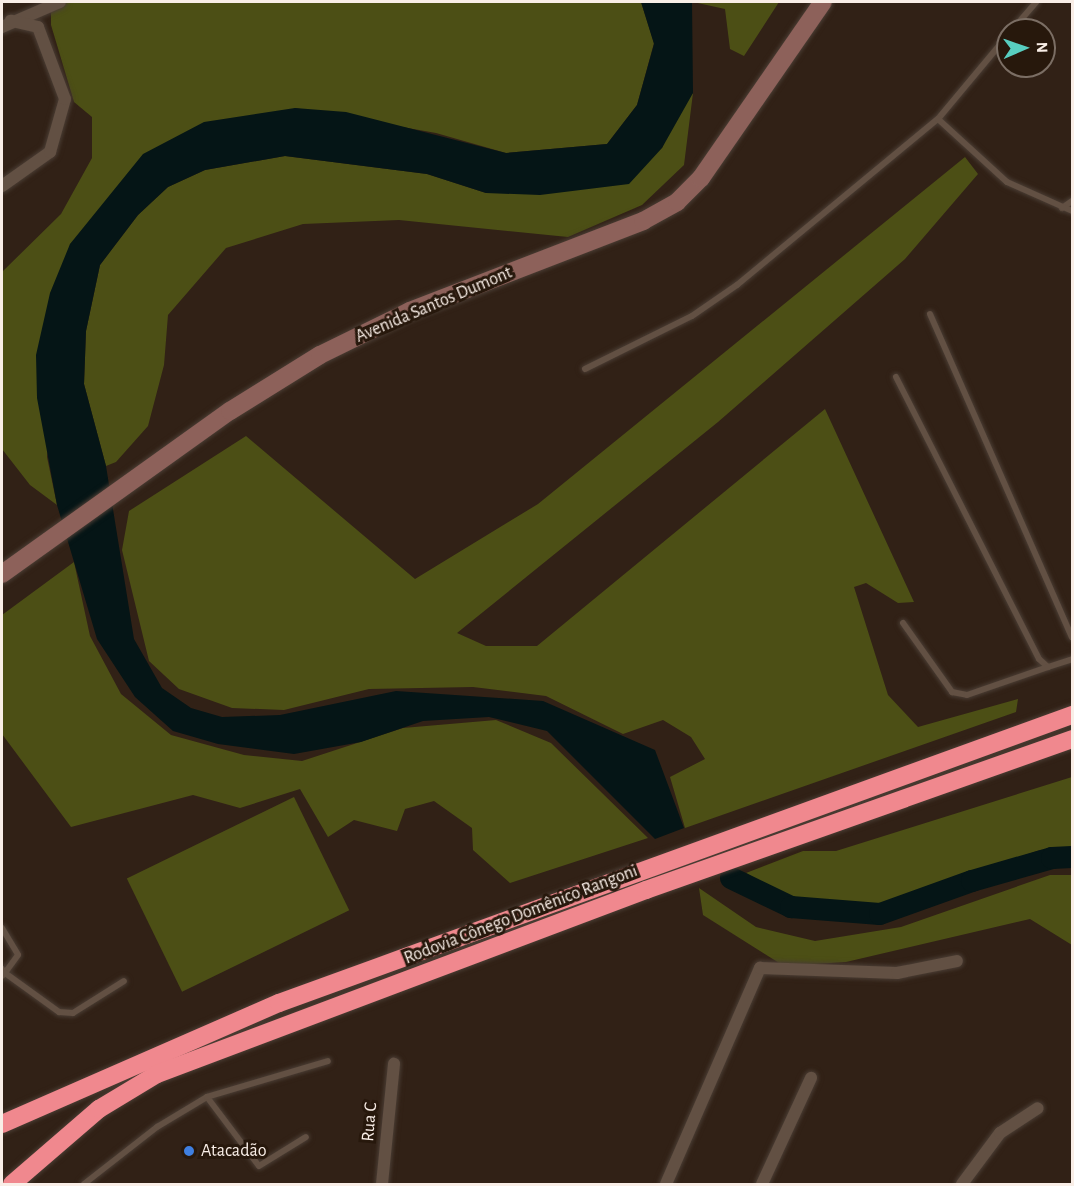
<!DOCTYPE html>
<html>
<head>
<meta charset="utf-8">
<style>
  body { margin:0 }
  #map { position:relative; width:1074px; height:1186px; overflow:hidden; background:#312116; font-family:"Alegreya Sans",sans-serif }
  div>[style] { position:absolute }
  .green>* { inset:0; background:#4c4f15; transform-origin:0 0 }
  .water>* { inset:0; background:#051516 }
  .river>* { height:22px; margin:-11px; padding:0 11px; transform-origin:11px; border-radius:11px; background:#051516 }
  .roads { filter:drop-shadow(0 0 2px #4a3d34) drop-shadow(0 0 2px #4a3d34) }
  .service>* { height:6px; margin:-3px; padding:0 3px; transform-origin:3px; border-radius:3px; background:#625043 }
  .minor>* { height:12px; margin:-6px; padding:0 6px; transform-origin:6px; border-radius:6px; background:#625043 }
  .secondary>* { height:18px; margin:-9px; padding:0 9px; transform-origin:9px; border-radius:9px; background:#8d615a }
  .motorway>* { height:18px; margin:-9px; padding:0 9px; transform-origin:9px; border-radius:9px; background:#f0888e }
  .dots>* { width:16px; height:16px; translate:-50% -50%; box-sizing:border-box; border:3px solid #27180c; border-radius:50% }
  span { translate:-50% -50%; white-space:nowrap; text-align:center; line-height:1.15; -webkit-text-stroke:6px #27180c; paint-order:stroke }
  .street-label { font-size:18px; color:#f9eee7 }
  .poi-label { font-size:18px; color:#f9eee7 }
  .left { translate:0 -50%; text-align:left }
  .frame { position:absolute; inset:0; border:3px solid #f9eee7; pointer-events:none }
  .north { position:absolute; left:996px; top:18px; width:60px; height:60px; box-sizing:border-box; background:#27180c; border:2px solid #7b6e64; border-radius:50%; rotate:88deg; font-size:16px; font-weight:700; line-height:24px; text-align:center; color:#f9eee7 }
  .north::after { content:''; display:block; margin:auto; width:21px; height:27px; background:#58cec0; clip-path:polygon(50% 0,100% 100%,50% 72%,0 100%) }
</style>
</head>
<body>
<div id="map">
  <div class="green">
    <div style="clip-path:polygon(51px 2px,641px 2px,654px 43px,637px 105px,607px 144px,506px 153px,436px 133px,295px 108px,70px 244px,47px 457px,57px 505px,30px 485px,2px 449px,2px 272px,61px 214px,92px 158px,92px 117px,74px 102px,51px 25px)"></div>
    <div style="clip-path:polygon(693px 2px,779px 2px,744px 56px,730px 49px,725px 9px)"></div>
    <div style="clip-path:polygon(693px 93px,684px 165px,642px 205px,568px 237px,399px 220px,303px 224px,226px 248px,168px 315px,164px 365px,148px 426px,116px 462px,106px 466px,84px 384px,86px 331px,100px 265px,138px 215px,168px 187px,205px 170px,285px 156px,427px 174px,486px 193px,662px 148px,682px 104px)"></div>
    <div style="clip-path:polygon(965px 157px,978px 174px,905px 259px,718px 422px,457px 633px,486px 646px,537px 646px,825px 409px,914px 602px,898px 603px,866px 583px,854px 587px,888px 695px,918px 727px,1018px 699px,1016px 712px,685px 828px,670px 777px,705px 759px,691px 737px,663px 720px,623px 734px,546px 696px,473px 687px,369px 689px,284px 710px,232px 708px,179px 689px,149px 661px,122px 550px,129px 511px,246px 436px,415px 579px,538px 504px)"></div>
    <div style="clip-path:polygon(74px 562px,90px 636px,121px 694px,171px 735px,244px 755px,302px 761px,403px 728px,496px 720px,551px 743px,648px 838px,510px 883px,473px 850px,472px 828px,434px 801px,405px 809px,397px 831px,354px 820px,328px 837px,300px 789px,240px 808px,193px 795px,71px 827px,2px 734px,2px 615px)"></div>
    <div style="clip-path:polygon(1072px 777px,1072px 849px,1040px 850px,880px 904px,849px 908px,799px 904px,746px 873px,803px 851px,836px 851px)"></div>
    <div style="left:294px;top:797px;width:126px;height:186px;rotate:64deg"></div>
    <div style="clip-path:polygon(1050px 875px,1072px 875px,1072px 945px,1030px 919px,846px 962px,784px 966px,703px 915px,699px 888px,756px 927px,815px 941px,901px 927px)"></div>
  </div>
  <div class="water">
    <div style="clip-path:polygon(641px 2px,692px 2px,693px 93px,662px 148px,629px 184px,540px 195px,486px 193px,427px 174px,285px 156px,205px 170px,168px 187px,138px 215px,100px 265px,86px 331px,84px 384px,106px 466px,134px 639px,162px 688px,191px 708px,222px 717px,280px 715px,396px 691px,543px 701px,655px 750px,684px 828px,655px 839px,547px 731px,489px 717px,423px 721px,361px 742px,294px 754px,218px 744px,173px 731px,135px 697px,97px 639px,57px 505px,37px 398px,36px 355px,50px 293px,70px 244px,143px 154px,204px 122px,295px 108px,346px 112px,506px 153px,607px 144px,637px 105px,654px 44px)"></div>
  </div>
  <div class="river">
    <div style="left:731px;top:878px;width:67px;rotate:25.8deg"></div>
    <div style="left:791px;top:907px;width:89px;rotate:4.5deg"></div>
    <div style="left:880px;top:914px;width:98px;rotate:-19.7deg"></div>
    <div style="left:972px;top:881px;width:83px;rotate:-16deg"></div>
    <div style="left:1052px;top:858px;width:20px;rotate:-3deg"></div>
  </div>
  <div class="roads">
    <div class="service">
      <div style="left:1012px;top:30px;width:37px;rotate:-49deg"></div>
      <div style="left:938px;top:119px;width:109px;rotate:-50.2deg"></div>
      <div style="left:1062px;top:208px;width:12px;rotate:-35deg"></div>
      <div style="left:930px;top:314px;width:353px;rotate:66.3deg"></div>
      <div style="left:585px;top:369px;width:119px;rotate:-26.4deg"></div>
      <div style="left:692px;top:316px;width:55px;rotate:-34.6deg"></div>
      <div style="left:737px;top:285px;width:261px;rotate:-39.6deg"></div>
      <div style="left:938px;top:119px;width:93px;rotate:42.4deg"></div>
      <div style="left:1007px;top:182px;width:71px;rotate:24deg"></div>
      <div style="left:896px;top:377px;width:316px;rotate:63.1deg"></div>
      <div style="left:1039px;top:659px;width:12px;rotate:42deg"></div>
      <div style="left:1048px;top:667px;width:25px;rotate:-18deg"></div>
      <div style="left:903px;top:623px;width:85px;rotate:54.6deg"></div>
      <div style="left:952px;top:692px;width:15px;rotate:11deg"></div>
      <div style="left:967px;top:695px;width:86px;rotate:-19.1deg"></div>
      <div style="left:2px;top:928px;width:31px;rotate:59deg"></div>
      <div style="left:18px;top:955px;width:22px;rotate:126deg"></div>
      <div style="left:5px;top:973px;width:5px;rotate:-127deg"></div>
      <div style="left:2px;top:976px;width:4px;rotate:-45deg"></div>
      <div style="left:5px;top:973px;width:67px;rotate:35.8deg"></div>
      <div style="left:59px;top:1012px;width:14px;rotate:4deg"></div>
      <div style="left:73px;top:1013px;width:60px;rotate:-32.1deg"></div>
      <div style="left:207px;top:1097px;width:86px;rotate:53deg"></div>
      <div style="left:259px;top:1166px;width:55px;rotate:-31.7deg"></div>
      <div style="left:84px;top:1184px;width:93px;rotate:-38deg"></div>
      <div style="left:157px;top:1127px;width:58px;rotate:-31deg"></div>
      <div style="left:207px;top:1097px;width:126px;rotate:-16.6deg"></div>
    </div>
    <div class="minor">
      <div style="left:2px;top:27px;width:63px;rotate:-23.3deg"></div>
      <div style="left:2px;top:186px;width:59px;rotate:-35.3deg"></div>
      <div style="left:50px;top:152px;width:55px;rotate:-74.2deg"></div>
      <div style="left:65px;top:99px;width:77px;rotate:-110.6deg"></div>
      <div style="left:38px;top:27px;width:28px;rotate:-167deg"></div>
      <div style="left:382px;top:1184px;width:121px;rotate:-84.3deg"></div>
      <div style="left:666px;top:1184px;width:236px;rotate:-66.5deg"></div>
      <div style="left:760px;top:968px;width:137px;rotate:2.1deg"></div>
      <div style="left:897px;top:973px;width:61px;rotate:-11.3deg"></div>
      <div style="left:762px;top:1184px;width:117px;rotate:-65.2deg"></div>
      <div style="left:962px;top:1184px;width:64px;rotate:-53.3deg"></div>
      <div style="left:1000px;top:1133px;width:45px;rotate:-33.3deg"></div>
    </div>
    <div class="secondary">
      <div style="left:2px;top:574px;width:280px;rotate:-35.6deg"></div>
      <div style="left:230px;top:411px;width:106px;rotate:-31.9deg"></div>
      <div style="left:320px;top:355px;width:100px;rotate:-26.1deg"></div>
      <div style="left:410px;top:311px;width:250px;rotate:-21.1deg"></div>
      <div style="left:643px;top:221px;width:39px;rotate:-29deg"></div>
      <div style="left:677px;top:202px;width:34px;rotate:-45deg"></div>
      <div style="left:701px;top:178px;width:214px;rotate:-55.3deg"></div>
    </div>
    <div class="motorway">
      <div style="left:2px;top:1124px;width:302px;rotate:-23.6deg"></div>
      <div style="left:279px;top:1003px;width:844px;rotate:-19.96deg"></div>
      <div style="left:12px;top:1184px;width:115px;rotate:-40.8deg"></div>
      <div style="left:99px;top:1109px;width:68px;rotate:-31.1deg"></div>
      <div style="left:157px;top:1074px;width:522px;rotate:-20.62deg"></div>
      <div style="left:646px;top:890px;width:452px;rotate:-19.5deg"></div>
    </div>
  </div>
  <div class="dots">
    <div style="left:189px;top:1151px;background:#3f7fe0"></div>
  </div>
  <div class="street-label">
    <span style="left:434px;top:305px;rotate:-23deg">Avenida Santos Dumont</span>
    <span style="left:521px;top:915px;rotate:-21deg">Rodovia Cônego Domênico Rangoni</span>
    <span style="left:370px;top:1122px;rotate:-85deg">Rua C</span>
  </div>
  <div class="poi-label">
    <span class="left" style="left:201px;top:1151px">Atacadão</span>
  </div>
  <div class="frame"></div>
  <div class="north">N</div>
</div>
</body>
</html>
